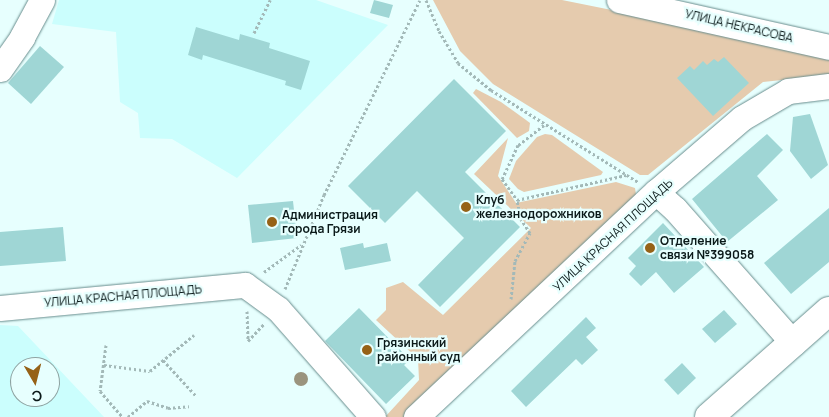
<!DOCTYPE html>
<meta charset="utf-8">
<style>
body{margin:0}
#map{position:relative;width:829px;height:417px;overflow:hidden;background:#e7fffe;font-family:Manrope,sans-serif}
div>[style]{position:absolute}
.built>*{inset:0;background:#cbfefd}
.green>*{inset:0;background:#e5cbae}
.building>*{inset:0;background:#9fd6d5}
.path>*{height:3px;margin-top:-1.5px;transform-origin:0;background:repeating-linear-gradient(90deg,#a3b9b8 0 2.5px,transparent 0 5px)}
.roads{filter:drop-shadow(0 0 1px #688d8d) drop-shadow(0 0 1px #688d8d)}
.minor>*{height:25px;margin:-12.5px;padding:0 12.5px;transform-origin:12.5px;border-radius:12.5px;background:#fff}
.major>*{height:28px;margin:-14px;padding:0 14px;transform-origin:14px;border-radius:14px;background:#fff}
.trees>*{width:14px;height:14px;margin:-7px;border-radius:50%;background:#9a947e}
.dots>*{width:14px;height:14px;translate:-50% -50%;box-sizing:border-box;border:2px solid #e7fffe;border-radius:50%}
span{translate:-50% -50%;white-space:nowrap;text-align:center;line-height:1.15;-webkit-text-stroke:4.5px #e7fffe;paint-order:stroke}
.street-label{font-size:12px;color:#0a1919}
.poi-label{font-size:12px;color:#0a1919;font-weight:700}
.left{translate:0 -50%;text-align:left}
.north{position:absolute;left:10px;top:357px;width:50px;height:50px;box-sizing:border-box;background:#e7fffe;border:1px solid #8fa3a2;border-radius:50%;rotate:172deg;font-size:14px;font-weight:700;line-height:20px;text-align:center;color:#0a1919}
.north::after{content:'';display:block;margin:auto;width:18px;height:22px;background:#966217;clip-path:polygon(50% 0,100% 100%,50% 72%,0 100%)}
</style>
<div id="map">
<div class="built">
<div style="clip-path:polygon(59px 0,316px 0,388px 25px,237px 178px,172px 139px,140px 138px,138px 113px,120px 102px,116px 32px,52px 24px)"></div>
<div style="clip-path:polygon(evenodd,0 325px,18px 326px,104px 417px,0 417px,0 325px,20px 367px,50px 367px,50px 397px,20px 397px,20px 367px)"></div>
</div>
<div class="green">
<div style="clip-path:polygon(433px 0,562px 0,829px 54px,829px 75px,763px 82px,648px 175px,640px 175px,493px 84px,460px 51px)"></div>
<div style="clip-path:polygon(476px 89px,501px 102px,526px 120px,530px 123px,529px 131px,517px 138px,473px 93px)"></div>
<div style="clip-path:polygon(545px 134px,552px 135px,603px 172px,601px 175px,524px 192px,518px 189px,509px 179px,516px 161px,537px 137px)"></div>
<div style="clip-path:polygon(508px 138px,498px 176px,516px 203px,616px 182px,635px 188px,637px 201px,406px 417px,385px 417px,419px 380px,418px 359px,376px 320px,386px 310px,386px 288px,403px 282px,443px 315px,531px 228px,474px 174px)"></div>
</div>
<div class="building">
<div style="clip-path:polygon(374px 0,393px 5px,389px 18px,370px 13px)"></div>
<div style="clip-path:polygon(196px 27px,239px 40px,240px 34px,270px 43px,269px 48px,310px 61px,301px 90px,285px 85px,286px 81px,203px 55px,202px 60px,188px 55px)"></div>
<div style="clip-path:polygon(40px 46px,64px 67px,31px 104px,8px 83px)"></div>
<div style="clip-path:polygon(724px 57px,749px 83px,713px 116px,677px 78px,690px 66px,694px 70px,703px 61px,707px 65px,714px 59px,718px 62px)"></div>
<div style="clip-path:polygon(454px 79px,506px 131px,465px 172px,520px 227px,440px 307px,418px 285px,464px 238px,417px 191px,385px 223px,348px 186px)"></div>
<div style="clip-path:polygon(810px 114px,828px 165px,811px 179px,790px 151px,793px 117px)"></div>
<div style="clip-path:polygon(767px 134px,783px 150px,757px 176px,778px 200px,727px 242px,692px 199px)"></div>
<div style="clip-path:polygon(293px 201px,297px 238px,252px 243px,248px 205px)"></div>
<div style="clip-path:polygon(829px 208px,829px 262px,791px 294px,764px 263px)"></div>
<div style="clip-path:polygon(663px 223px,704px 267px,674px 293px,656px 272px,641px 286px,629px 274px,636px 266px,628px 258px)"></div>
<div style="clip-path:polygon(63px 227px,66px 261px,0 266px,0 232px)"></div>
<div style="clip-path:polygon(363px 243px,364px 248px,387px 243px,391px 261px,345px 270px,340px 248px)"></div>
<div style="clip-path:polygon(359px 308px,410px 360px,404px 365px,415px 376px,386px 404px,325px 341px)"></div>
<div style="clip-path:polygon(724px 310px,737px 324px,715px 343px,702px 329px)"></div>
<div style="clip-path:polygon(586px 317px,596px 328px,586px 337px,598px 350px,582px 365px,576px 359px,526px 407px,511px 391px)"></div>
<div style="clip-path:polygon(682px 363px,696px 378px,678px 395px,664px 380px)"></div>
</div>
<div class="path">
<div style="left:426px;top:0;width:34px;rotate:67deg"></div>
<div style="left:439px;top:31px;width:37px;rotate:59deg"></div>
<div style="left:458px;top:63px;width:43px;rotate:39.3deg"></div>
<div style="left:491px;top:90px;width:173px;rotate:32deg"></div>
<div style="left:254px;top:33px;width:37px;rotate:-64deg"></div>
<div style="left:544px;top:125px;width:33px;rotate:142deg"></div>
<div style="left:518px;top:145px;width:38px;rotate:115deg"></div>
<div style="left:502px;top:179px;width:26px;rotate:54deg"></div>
<div style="left:517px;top:200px;width:112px;rotate:-12.9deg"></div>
<div style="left:264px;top:272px;width:46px;rotate:-36.1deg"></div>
<div style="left:285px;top:289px;width:102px;rotate:-67.5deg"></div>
<div style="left:324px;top:195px;width:217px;rotate:-63.8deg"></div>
<div style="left:511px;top:299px;width:38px;rotate:-84deg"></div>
<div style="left:515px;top:261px;width:32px;rotate:-62deg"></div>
<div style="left:530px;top:233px;width:17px;rotate:-123deg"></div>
<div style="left:521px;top:219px;width:19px;rotate:-102deg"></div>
<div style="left:247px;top:311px;width:30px;rotate:88deg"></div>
<div style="left:248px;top:341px;width:23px;rotate:-47deg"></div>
<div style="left:106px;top:345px;width:46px;rotate:97.4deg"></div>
<div style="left:100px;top:391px;width:35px;rotate:49deg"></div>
<div style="left:163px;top:360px;width:50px;rotate:47.4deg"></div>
<div style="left:104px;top:365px;width:46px;rotate:7.4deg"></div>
<div style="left:150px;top:371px;width:57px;rotate:-39.3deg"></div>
<div style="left:128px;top:417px;width:25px;rotate:-40deg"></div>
<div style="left:147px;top:401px;width:22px;rotate:18deg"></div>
<div style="left:168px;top:408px;width:21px;rotate:-5deg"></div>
</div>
<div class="roads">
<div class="minor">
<div style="left:619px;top:0;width:215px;rotate:12.6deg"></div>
<div style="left:0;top:69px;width:39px;rotate:-55deg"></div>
<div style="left:22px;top:37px;width:42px;rotate:-61.6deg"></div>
<div style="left:656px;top:192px;width:25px;rotate:42deg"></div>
<div style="left:675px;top:209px;width:179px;rotate:48.6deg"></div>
<div style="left:0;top:308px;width:246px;rotate:-5.4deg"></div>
<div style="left:245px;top:285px;width:41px;rotate:36deg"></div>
<div style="left:278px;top:309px;width:144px;rotate:48.7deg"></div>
<div style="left:416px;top:417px;width:329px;rotate:-43.2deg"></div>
<div style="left:656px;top:192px;width:113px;rotate:-40.7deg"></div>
<div style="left:742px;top:118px;width:53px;rotate:-30.4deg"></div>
<div style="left:788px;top:91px;width:41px;rotate:-7deg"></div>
</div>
<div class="major">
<div style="left:709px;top:417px;width:160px;rotate:-41.5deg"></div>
</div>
</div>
<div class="trees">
<div style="left:301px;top:379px"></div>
</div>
<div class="dots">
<div style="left:466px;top:207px;background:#966217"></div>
<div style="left:272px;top:222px;background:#966217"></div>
<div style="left:650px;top:248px;background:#966217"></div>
<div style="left:367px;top:350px;background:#966217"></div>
</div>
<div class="street-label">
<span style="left:739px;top:26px;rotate:13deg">УЛИЦА НЕКРАСОВА</span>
<span style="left:613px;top:235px;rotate:-43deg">УЛИЦА КРАСНАЯ ПЛОЩАДЬ</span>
<span style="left:123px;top:296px;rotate:-5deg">УЛИЦА КРАСНАЯ ПЛОЩАДЬ</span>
</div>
<div class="poi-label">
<span class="left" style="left:476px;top:207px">Клуб<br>железнодорожников</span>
<span class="left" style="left:282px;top:222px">Администрация<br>города Грязи</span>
<span class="left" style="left:660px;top:248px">Отделение<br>связи №399058</span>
<span class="left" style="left:377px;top:350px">Грязинский<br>районный суд</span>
</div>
<div class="north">С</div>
</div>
